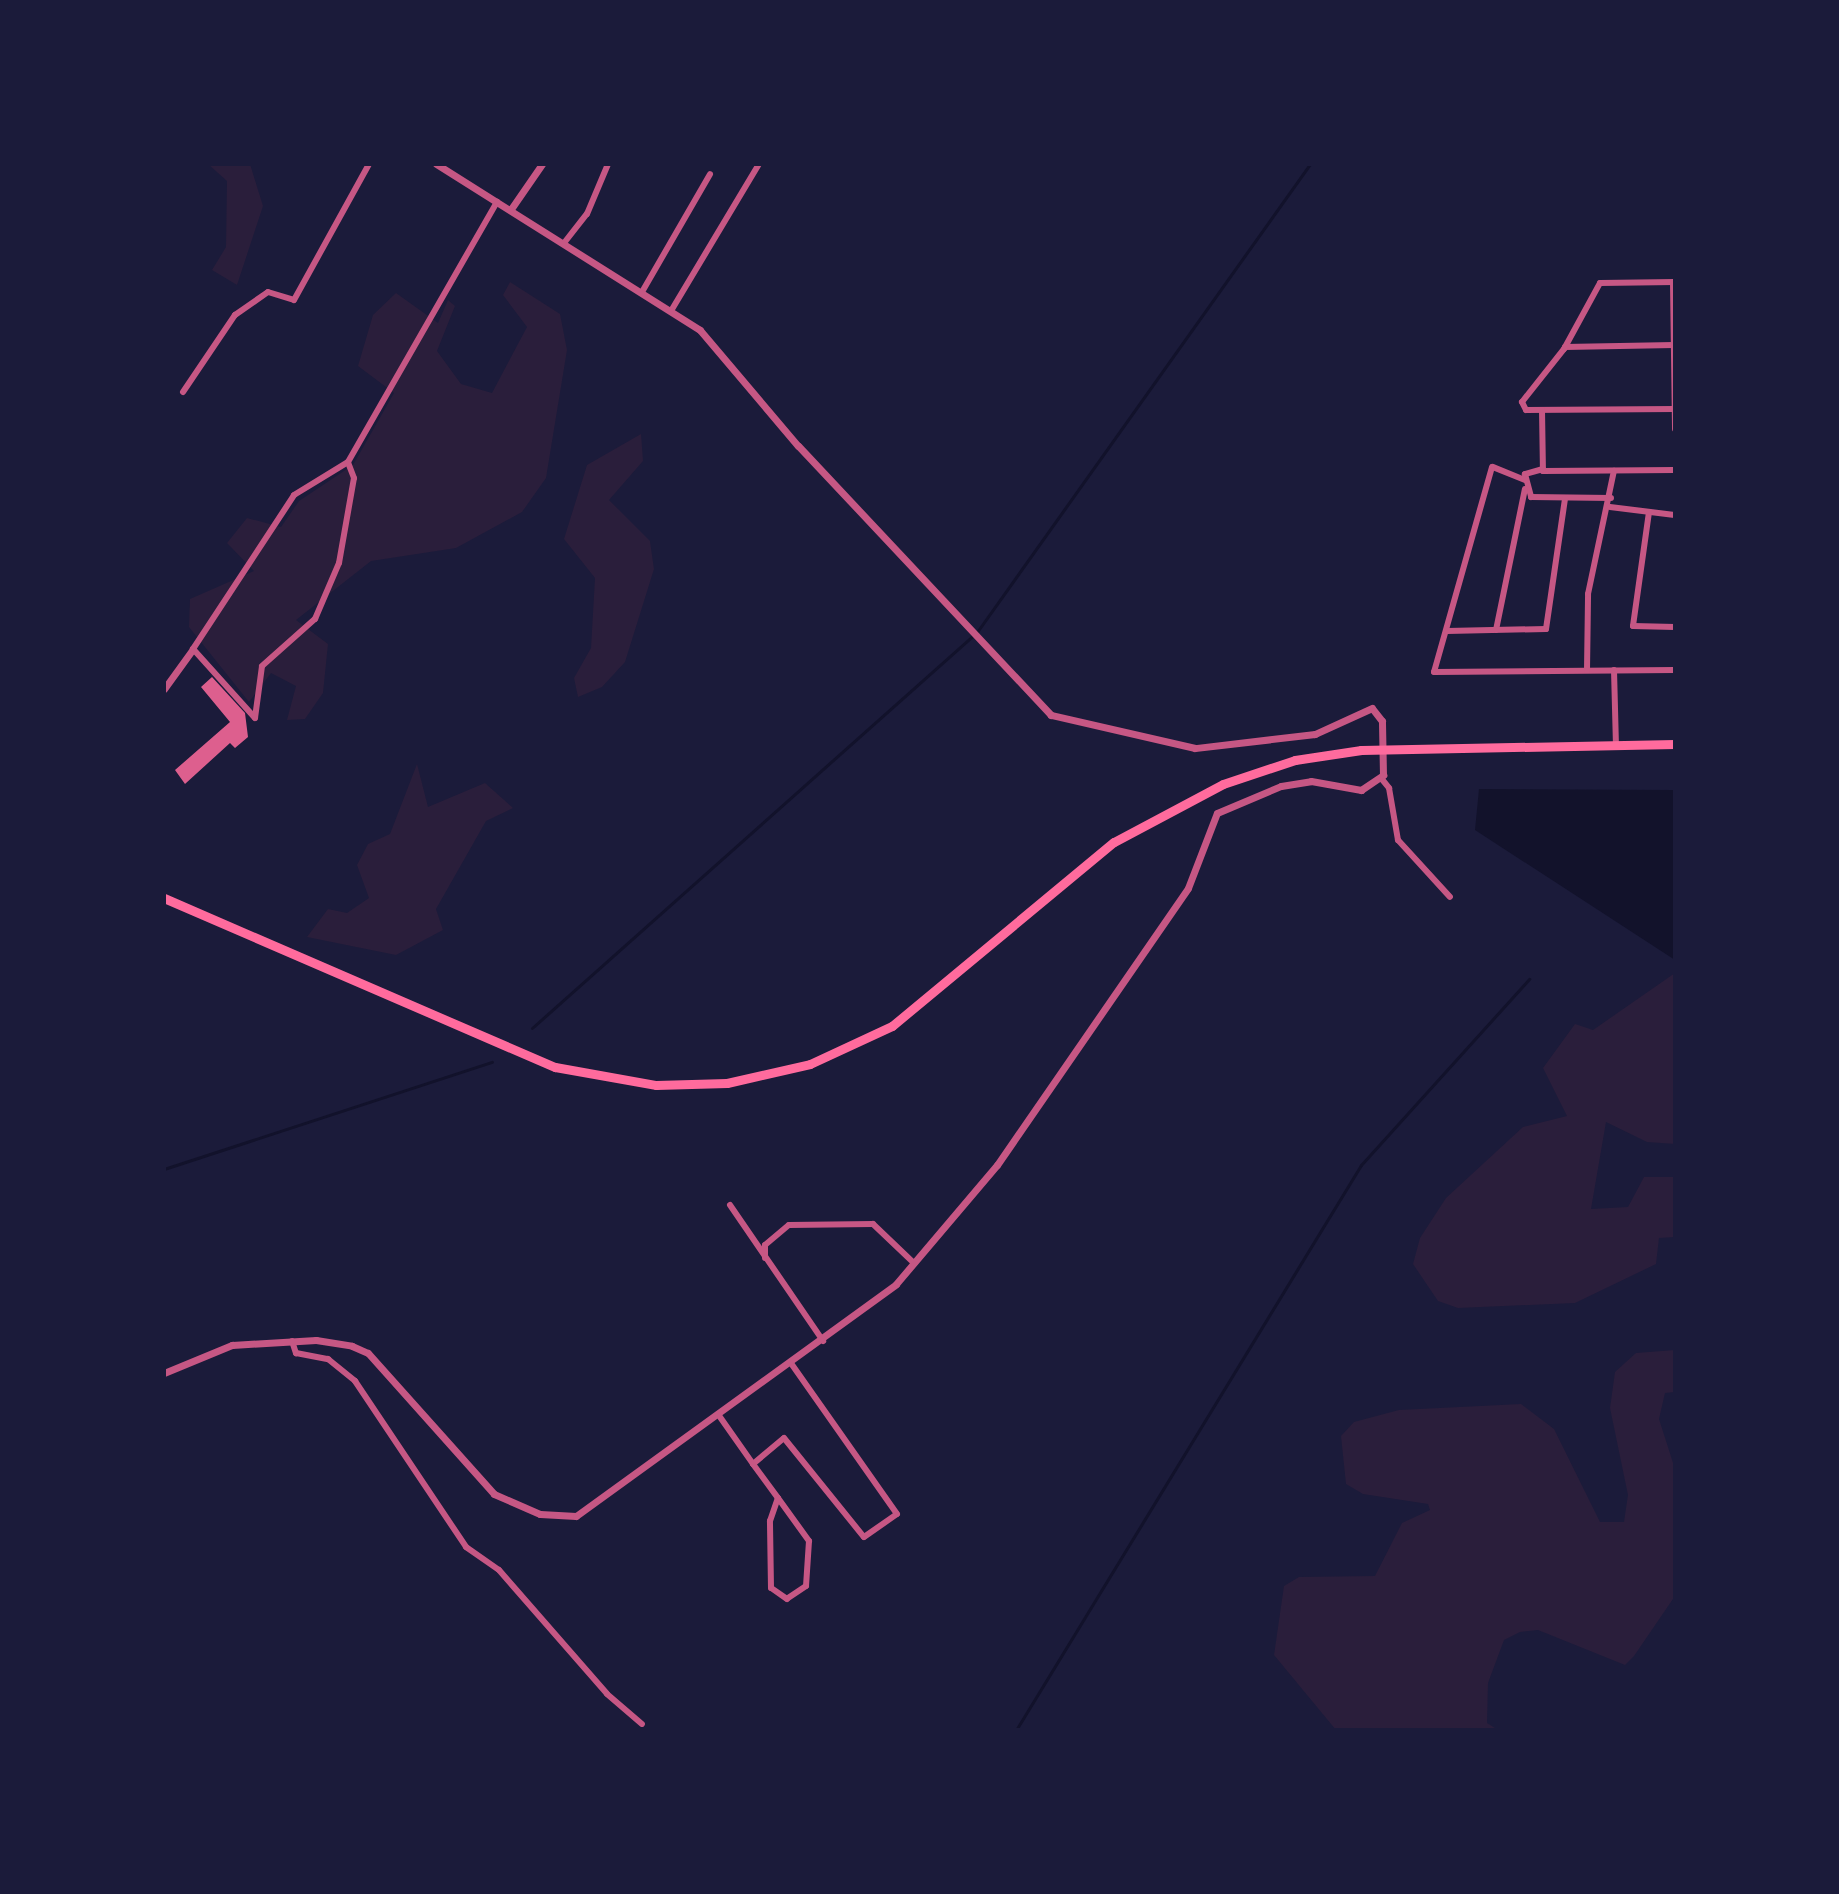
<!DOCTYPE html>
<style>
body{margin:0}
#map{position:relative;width:1839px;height:1894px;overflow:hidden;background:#1b1b3a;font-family:Montserrat,sans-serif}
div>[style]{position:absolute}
.green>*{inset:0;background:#2a1e3b}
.water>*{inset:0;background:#12122b}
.stream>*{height:3px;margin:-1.5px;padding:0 1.5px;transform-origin:1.5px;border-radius:1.5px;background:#12122b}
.building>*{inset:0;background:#dd5f8e}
.minor>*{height:6px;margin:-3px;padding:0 3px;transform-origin:3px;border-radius:3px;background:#c65784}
.tertiary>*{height:7px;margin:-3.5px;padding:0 3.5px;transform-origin:3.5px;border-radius:3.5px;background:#c65784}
.primary>*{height:9px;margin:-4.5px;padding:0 4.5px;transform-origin:4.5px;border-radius:4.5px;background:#ff6b9d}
span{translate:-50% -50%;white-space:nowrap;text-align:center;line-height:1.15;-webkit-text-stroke:6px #1b1b3a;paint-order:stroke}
.frame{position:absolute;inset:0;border:166px solid #1b1b3a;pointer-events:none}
</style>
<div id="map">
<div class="green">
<div style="clip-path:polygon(208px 164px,250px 164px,263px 206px,237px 285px,212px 270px,226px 247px,227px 181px)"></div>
<div style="clip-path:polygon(510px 282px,560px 314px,567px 350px,546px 478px,522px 512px,456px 548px,371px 561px,296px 620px,328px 644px,323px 693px,305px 719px,287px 720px,296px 686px,271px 673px,249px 702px,189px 627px,190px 599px,254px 571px,227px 543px,247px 518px,281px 527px,299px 501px,353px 465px,394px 393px,358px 366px,373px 315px,396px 293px,438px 323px,448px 300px,455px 306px,437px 351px,461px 384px,492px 393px,527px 327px,503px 295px)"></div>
<div style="clip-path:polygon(641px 434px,643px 461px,609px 500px,650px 541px,654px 569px,625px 662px,602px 687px,578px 697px,574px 678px,591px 648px,595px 578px,564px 539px,587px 465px)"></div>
<div style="clip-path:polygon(417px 764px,428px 807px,485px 783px,513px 808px,486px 821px,436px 909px,443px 930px,396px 955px,307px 937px,328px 909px,347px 913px,369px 898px,357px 865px,368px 844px,390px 834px)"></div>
<div style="clip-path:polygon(1675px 973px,1675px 1144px,1647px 1142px,1606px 1122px,1591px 1209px,1628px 1207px,1644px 1177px,1675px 1177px,1675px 1237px,1659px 1238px,1656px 1264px,1575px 1303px,1458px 1308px,1438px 1301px,1413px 1264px,1420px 1238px,1446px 1198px,1523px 1127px,1567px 1116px,1543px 1068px,1575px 1024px,1593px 1030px)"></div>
<div style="clip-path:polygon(1675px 1350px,1675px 1392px,1665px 1393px,1659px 1419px,1675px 1469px,1675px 1596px,1634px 1656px,1625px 1665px,1538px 1630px,1520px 1632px,1504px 1640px,1488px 1683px,1487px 1723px,1498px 1730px,1336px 1730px,1274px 1655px,1284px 1586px,1299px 1577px,1375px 1576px,1402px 1523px,1430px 1510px,1428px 1504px,1363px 1494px,1346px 1484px,1341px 1436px,1354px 1422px,1399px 1410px,1521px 1404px,1554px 1429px,1600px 1522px,1624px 1522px,1628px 1495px,1610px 1408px,1615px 1372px,1636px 1353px)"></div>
</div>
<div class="water">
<div style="clip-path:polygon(1479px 789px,1675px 790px,1675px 960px,1475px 830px)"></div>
</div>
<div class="stream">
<div style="left:532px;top:1028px;width:596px;rotate:-41.67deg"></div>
<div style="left:977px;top:632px;width:574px;rotate:-54.57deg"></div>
<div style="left:164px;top:1169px;width:345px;rotate:-18.1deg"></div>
<div style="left:1016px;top:1730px;width:662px;rotate:-58.59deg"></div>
<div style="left:1361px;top:1165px;width:251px;rotate:-47.9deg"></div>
</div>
<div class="building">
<div style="clip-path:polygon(212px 677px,245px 713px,248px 737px,235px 748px,230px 743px,185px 784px,175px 770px,230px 722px,201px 687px)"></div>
</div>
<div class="minor">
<div style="left:564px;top:243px;width:37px;rotate:-52deg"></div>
<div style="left:587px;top:214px;width:54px;rotate:-67.2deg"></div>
<div style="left:1673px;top:283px;width:146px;rotate:89.2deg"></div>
<div style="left:642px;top:292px;width:136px;rotate:-60deg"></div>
<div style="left:671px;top:311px;width:171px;rotate:-59.1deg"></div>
<div style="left:1565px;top:347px;width:109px;rotate:-1.1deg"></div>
<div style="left:183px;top:392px;width:93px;rotate:-56deg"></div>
<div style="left:235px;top:315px;width:40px;rotate:-34.9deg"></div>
<div style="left:268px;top:292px;width:27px;rotate:17deg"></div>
<div style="left:294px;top:300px;width:155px;rotate:-61.1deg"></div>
<div style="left:1675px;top:409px;width:149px;rotate:179.6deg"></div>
<div style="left:1526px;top:410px;width:9px;rotate:-117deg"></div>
<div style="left:1522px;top:402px;width:68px;rotate:-51.6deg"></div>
<div style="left:1564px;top:349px;width:75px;rotate:-61.4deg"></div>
<div style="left:1600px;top:283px;width:75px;rotate:-0.8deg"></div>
<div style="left:1542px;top:410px;width:61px;rotate:89.1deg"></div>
<div style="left:1543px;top:471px;width:132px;rotate:-0.4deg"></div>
<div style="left:1543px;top:469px;width:19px;rotate:164deg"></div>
<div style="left:1525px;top:474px;width:24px;rotate:75deg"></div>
<div style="left:1531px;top:497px;width:80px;rotate:0.7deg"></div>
<div style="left:1525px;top:480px;width:35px;rotate:-158deg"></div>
<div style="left:1492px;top:467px;width:213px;rotate:105.8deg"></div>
<div style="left:1434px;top:672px;width:241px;rotate:-0.5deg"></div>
<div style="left:1610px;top:507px;width:65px;rotate:7deg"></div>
<div style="left:1649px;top:512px;width:115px;rotate:98deg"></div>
<div style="left:1633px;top:626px;width:42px;rotate:1.4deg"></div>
<div style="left:1496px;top:630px;width:144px;rotate:-78.4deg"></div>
<div style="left:1447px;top:631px;width:99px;rotate:-1.2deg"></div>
<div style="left:1546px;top:629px;width:132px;rotate:-81.7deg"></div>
<div style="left:1587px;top:670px;width:76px;rotate:-89.2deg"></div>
<div style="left:1588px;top:594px;width:126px;rotate:-78.1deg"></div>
<div style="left:1614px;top:670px;width:75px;rotate:88.5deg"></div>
<div style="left:255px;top:718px;width:93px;rotate:-131.9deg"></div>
<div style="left:193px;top:649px;width:184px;rotate:-56.7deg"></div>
<div style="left:294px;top:495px;width:63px;rotate:-31.4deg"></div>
<div style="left:348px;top:462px;width:300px;rotate:-60.2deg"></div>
<div style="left:255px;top:718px;width:52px;rotate:-82.3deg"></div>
<div style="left:262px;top:666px;width:71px;rotate:-41.6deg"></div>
<div style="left:315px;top:619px;width:61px;rotate:-66.8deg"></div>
<div style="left:339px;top:563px;width:86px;rotate:-80deg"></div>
<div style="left:354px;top:478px;width:17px;rotate:-111deg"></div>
<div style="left:1381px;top:778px;width:13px;rotate:51deg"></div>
<div style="left:1389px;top:788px;width:53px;rotate:80.2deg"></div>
<div style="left:1398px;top:840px;width:77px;rotate:47.6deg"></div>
<div style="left:730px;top:1205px;width:165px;rotate:55.6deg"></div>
<div style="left:765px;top:1258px;width:13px;rotate:-90deg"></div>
<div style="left:765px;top:1245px;width:31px;rotate:-40deg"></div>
<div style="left:789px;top:1225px;width:84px;rotate:-0.7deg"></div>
<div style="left:873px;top:1224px;width:57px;rotate:43.6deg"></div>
<div style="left:292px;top:1341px;width:13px;rotate:72deg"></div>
<div style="left:296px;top:1353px;width:33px;rotate:11deg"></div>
<div style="left:328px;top:1359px;width:35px;rotate:39deg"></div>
<div style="left:355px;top:1381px;width:200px;rotate:56.2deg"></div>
<div style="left:466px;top:1547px;width:40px;rotate:34.9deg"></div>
<div style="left:499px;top:1570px;width:164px;rotate:48.9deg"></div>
<div style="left:607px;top:1694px;width:46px;rotate:40.6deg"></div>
<div style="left:720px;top:1417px;width:57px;rotate:54.9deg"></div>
<div style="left:753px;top:1464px;width:42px;rotate:53.7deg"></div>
<div style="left:778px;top:1498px;width:53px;rotate:54.2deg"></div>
<div style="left:809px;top:1541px;width:45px;rotate:93.8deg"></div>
<div style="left:806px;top:1586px;width:23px;rotate:146deg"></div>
<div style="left:787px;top:1599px;width:19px;rotate:-145deg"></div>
<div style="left:771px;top:1588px;width:67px;rotate:-90.9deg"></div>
<div style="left:770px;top:1521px;width:24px;rotate:-71deg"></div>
<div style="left:753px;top:1464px;width:40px;rotate:-40deg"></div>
<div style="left:784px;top:1438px;width:127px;rotate:51.1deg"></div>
<div style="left:864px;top:1537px;width:40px;rotate:-34.9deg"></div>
<div style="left:897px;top:1514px;width:184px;rotate:-125.1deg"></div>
</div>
<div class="tertiary">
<div style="left:511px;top:209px;width:55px;rotate:-55.4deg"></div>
<div style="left:164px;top:689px;width:49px;rotate:-54.1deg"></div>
<div style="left:164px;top:1373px;width:74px;rotate:-22.4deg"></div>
<div style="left:232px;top:1345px;width:84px;rotate:-3.4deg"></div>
<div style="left:316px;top:1340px;width:36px;rotate:9deg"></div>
<div style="left:352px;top:1346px;width:17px;rotate:24deg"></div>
<div style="left:368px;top:1353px;width:189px;rotate:48.2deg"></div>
<div style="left:494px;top:1494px;width:50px;rotate:23.5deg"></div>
<div style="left:540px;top:1514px;width:36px;rotate:3deg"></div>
<div style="left:576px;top:1516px;width:395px;rotate:-35.9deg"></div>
<div style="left:896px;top:1284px;width:156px;rotate:-49.7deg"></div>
<div style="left:997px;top:1165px;width:336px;rotate:-55.4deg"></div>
<div style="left:1188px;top:888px;width:80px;rotate:-68.9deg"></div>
<div style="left:1217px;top:813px;width:69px;rotate:-22.9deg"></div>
<div style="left:1281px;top:786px;width:30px;rotate:-9deg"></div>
<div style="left:1311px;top:781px;width:51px;rotate:10.2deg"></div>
<div style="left:1361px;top:790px;width:27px;rotate:-34deg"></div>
<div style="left:1383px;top:775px;width:54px;rotate:-91.1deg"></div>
<div style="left:1382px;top:721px;width:16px;rotate:-128deg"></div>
<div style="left:1372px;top:708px;width:63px;rotate:155.5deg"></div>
<div style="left:1315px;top:734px;width:121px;rotate:173.3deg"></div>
<div style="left:1195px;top:748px;width:148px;rotate:-167.1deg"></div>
<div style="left:1051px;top:715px;width:369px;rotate:-133.2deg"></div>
<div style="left:798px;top:446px;width:152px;rotate:-130.2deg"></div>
<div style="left:700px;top:330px;width:312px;rotate:-147.8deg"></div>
</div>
<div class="primary">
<div style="left:164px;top:898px;width:426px;rotate:23.4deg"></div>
<div style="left:555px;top:1067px;width:103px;rotate:10.1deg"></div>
<div style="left:656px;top:1085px;width:71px;rotate:-1.6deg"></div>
<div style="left:727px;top:1083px;width:85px;rotate:-12.9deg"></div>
<div style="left:810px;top:1064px;width:90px;rotate:-24.9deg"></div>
<div style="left:892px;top:1026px;width:288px;rotate:-39.7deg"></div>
<div style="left:1114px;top:842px;width:123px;rotate:-28deg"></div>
<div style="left:1223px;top:784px;width:76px;rotate:-18.4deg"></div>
<div style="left:1295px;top:760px;width:67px;rotate:-8.6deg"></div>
<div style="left:1361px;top:750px;width:314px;rotate:-1.1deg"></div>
</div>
<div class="frame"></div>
</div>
